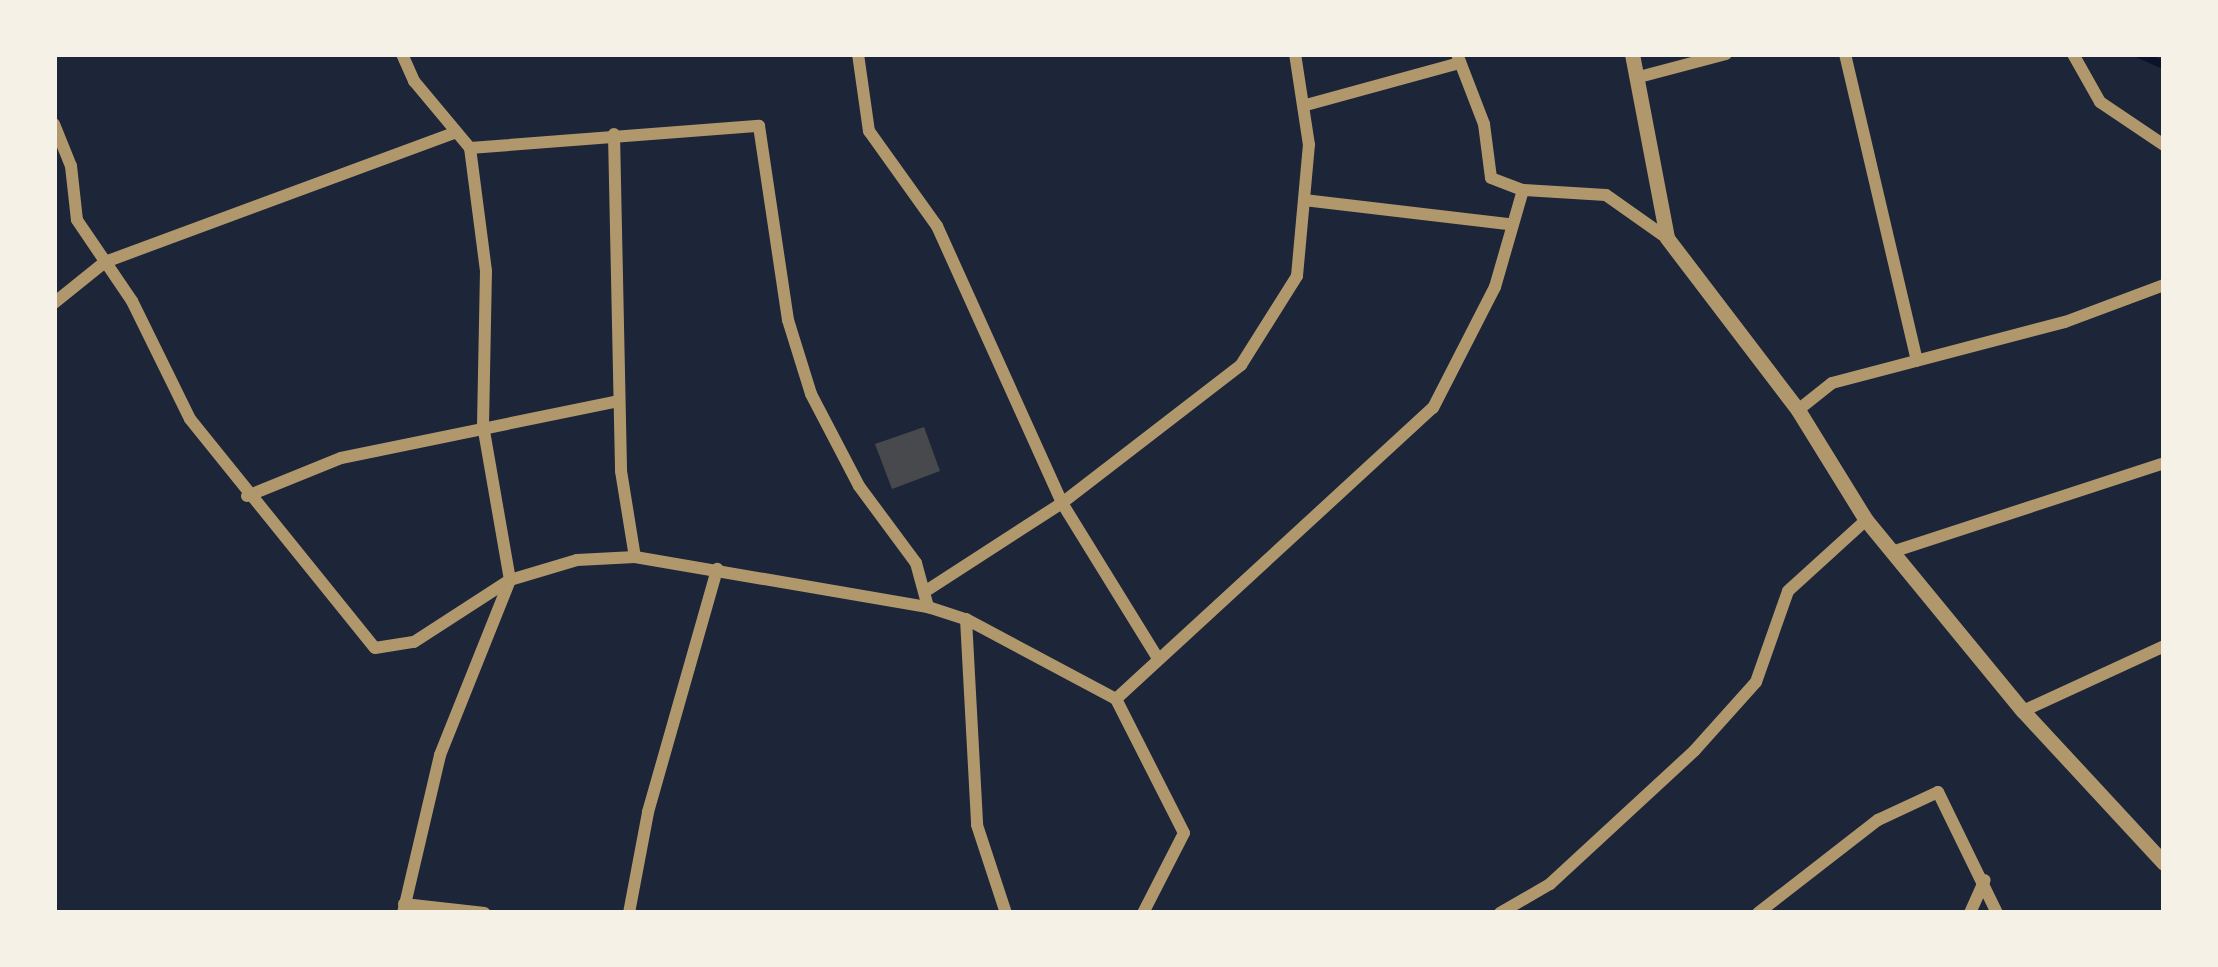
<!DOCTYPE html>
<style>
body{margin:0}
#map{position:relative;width:2218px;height:967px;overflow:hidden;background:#14213d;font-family:Signika,sans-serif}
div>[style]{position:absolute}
.green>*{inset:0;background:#1d2539}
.stream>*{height:8px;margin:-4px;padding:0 4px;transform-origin:4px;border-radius:4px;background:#0b132b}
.building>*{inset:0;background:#48494c}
.minor>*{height:12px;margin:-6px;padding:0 6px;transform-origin:6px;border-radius:6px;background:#b1986c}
.tertiary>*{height:15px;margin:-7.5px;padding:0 7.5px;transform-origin:7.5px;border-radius:7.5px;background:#b1986c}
span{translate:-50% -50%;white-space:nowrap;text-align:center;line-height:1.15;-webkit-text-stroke:9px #f6f1e7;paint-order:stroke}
.frame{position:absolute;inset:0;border:57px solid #f6f1e7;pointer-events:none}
</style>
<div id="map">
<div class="green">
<div style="clip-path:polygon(54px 54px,2164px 54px,2164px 913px,54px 913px)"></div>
</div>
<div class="stream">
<div style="left:2139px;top:54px;width:27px;rotate:24deg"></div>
</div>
<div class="building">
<div style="clip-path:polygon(924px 427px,940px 471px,892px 489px,875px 444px)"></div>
</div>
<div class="minor">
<div style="left:402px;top:54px;width:30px;rotate:66deg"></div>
<div style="left:414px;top:81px;width:87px;rotate:50.1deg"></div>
<div style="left:470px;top:148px;width:290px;rotate:-4.4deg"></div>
<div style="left:759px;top:126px;width:196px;rotate:81.5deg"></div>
<div style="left:788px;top:320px;width:77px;rotate:72.7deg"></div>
<div style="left:811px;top:394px;width:104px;rotate:62.4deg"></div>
<div style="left:859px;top:486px;width:96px;rotate:53.5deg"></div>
<div style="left:916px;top:563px;width:46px;rotate:74.7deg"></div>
<div style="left:858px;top:54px;width:78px;rotate:81.9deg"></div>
<div style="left:869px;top:131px;width:117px;rotate:54.4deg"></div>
<div style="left:937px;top:226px;width:304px;rotate:65.7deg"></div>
<div style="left:1062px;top:503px;width:179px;rotate:58.3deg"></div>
<div style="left:1457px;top:54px;width:75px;rotate:68.9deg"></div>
<div style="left:1484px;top:124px;width:54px;rotate:82.6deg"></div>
<div style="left:1491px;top:178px;width:34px;rotate:21deg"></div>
<div style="left:1845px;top:54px;width:315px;rotate:76.8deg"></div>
<div style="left:2073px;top:54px;width:55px;rotate:60.6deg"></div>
<div style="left:2100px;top:102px;width:77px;rotate:33.9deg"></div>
<div style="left:1639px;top:77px;width:90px;rotate:-14.8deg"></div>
<div style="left:1306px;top:105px;width:160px;rotate:-15.3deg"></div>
<div style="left:54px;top:124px;width:45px;rotate:68deg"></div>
<div style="left:71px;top:166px;width:54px;rotate:83.7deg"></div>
<div style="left:77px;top:220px;width:98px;rotate:55.8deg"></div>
<div style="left:132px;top:301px;width:131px;rotate:63.8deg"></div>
<div style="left:190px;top:419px;width:294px;rotate:51.1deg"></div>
<div style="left:375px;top:648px;width:39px;rotate:-9deg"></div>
<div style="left:414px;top:642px;width:114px;rotate:-32.9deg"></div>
<div style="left:510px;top:580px;width:70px;rotate:-16.6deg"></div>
<div style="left:577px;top:560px;width:58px;rotate:-3deg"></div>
<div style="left:635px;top:557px;width:297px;rotate:9.7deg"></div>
<div style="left:928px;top:607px;width:40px;rotate:18deg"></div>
<div style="left:966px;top:619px;width:170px;rotate:28.1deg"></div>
<div style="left:1116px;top:699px;width:430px;rotate:-42.6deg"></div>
<div style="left:1433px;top:408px;width:136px;rotate:-62.9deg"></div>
<div style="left:1495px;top:287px;width:101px;rotate:-73.9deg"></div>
<div style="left:1523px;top:190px;width:83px;rotate:3.4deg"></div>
<div style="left:1606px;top:195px;width:75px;rotate:35.2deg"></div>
<div style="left:614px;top:134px;width:337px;rotate:88.8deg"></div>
<div style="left:621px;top:471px;width:87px;rotate:80.8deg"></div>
<div style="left:1304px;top:200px;width:205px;rotate:6.7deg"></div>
<div style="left:54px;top:303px;width:65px;rotate:-38.8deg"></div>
<div style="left:105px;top:262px;width:371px;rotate:-20.3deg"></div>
<div style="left:1798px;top:410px;width:43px;rotate:-38.5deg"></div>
<div style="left:1832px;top:383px;width:241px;rotate:-14.7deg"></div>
<div style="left:2065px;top:322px;width:106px;rotate:-20.5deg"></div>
<div style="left:247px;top:496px;width:101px;rotate:-22deg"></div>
<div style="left:341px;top:458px;width:283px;rotate:-11.6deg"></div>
<div style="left:1895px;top:551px;width:283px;rotate:-18.1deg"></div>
<div style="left:929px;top:589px;width:158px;rotate:-32.9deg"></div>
<div style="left:1062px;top:503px;width:226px;rotate:-37.6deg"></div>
<div style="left:1241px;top:365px;width:105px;rotate:-57.8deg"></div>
<div style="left:1297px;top:276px;width:132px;rotate:-84.8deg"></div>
<div style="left:1309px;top:145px;width:92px;rotate:-98.7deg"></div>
<div style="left:966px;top:619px;width:206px;rotate:86.9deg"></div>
<div style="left:977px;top:825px;width:93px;rotate:71.8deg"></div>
<div style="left:1116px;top:699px;width:150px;rotate:63.1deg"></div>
<div style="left:1184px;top:833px;width:90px;rotate:117.1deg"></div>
<div style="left:2023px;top:711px;width:155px;rotate:-24.7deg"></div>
<div style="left:404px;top:904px;width:81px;rotate:6.3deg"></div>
<div style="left:403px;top:913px;width:162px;rotate:-76.8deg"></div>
<div style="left:440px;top:755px;width:188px;rotate:-68.2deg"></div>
<div style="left:510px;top:580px;width:156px;rotate:-99.9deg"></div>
<div style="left:483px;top:426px;width:155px;rotate:-88.9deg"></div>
<div style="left:486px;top:271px;width:124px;rotate:-97.4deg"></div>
<div style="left:629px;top:913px;width:103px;rotate:-79.3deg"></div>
<div style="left:648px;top:812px;width:253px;rotate:-74.1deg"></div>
<div style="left:1500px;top:913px;width:58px;rotate:-30.1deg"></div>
<div style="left:1550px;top:884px;width:197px;rotate:-42.7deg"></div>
<div style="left:1695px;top:750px;width:91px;rotate:-48.1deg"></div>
<div style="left:1756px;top:682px;width:96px;rotate:-70.6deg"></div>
<div style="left:1788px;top:591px;width:105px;rotate:-42.3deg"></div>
<div style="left:1758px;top:913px;width:152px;rotate:-37.8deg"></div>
<div style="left:1878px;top:820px;width:66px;rotate:-25deg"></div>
<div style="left:1938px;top:792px;width:135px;rotate:64deg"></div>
<div style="left:1970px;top:913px;width:36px;rotate:-66deg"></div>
</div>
<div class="tertiary">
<div style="left:1632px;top:54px;width:187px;rotate:79.2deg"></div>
<div style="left:1667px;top:238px;width:216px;rotate:52.7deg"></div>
<div style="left:1798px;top:410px;width:129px;rotate:58.3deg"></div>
<div style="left:1866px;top:520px;width:247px;rotate:50.6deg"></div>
<div style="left:2023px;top:711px;width:207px;rotate:47.2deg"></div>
</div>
<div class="frame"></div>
</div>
